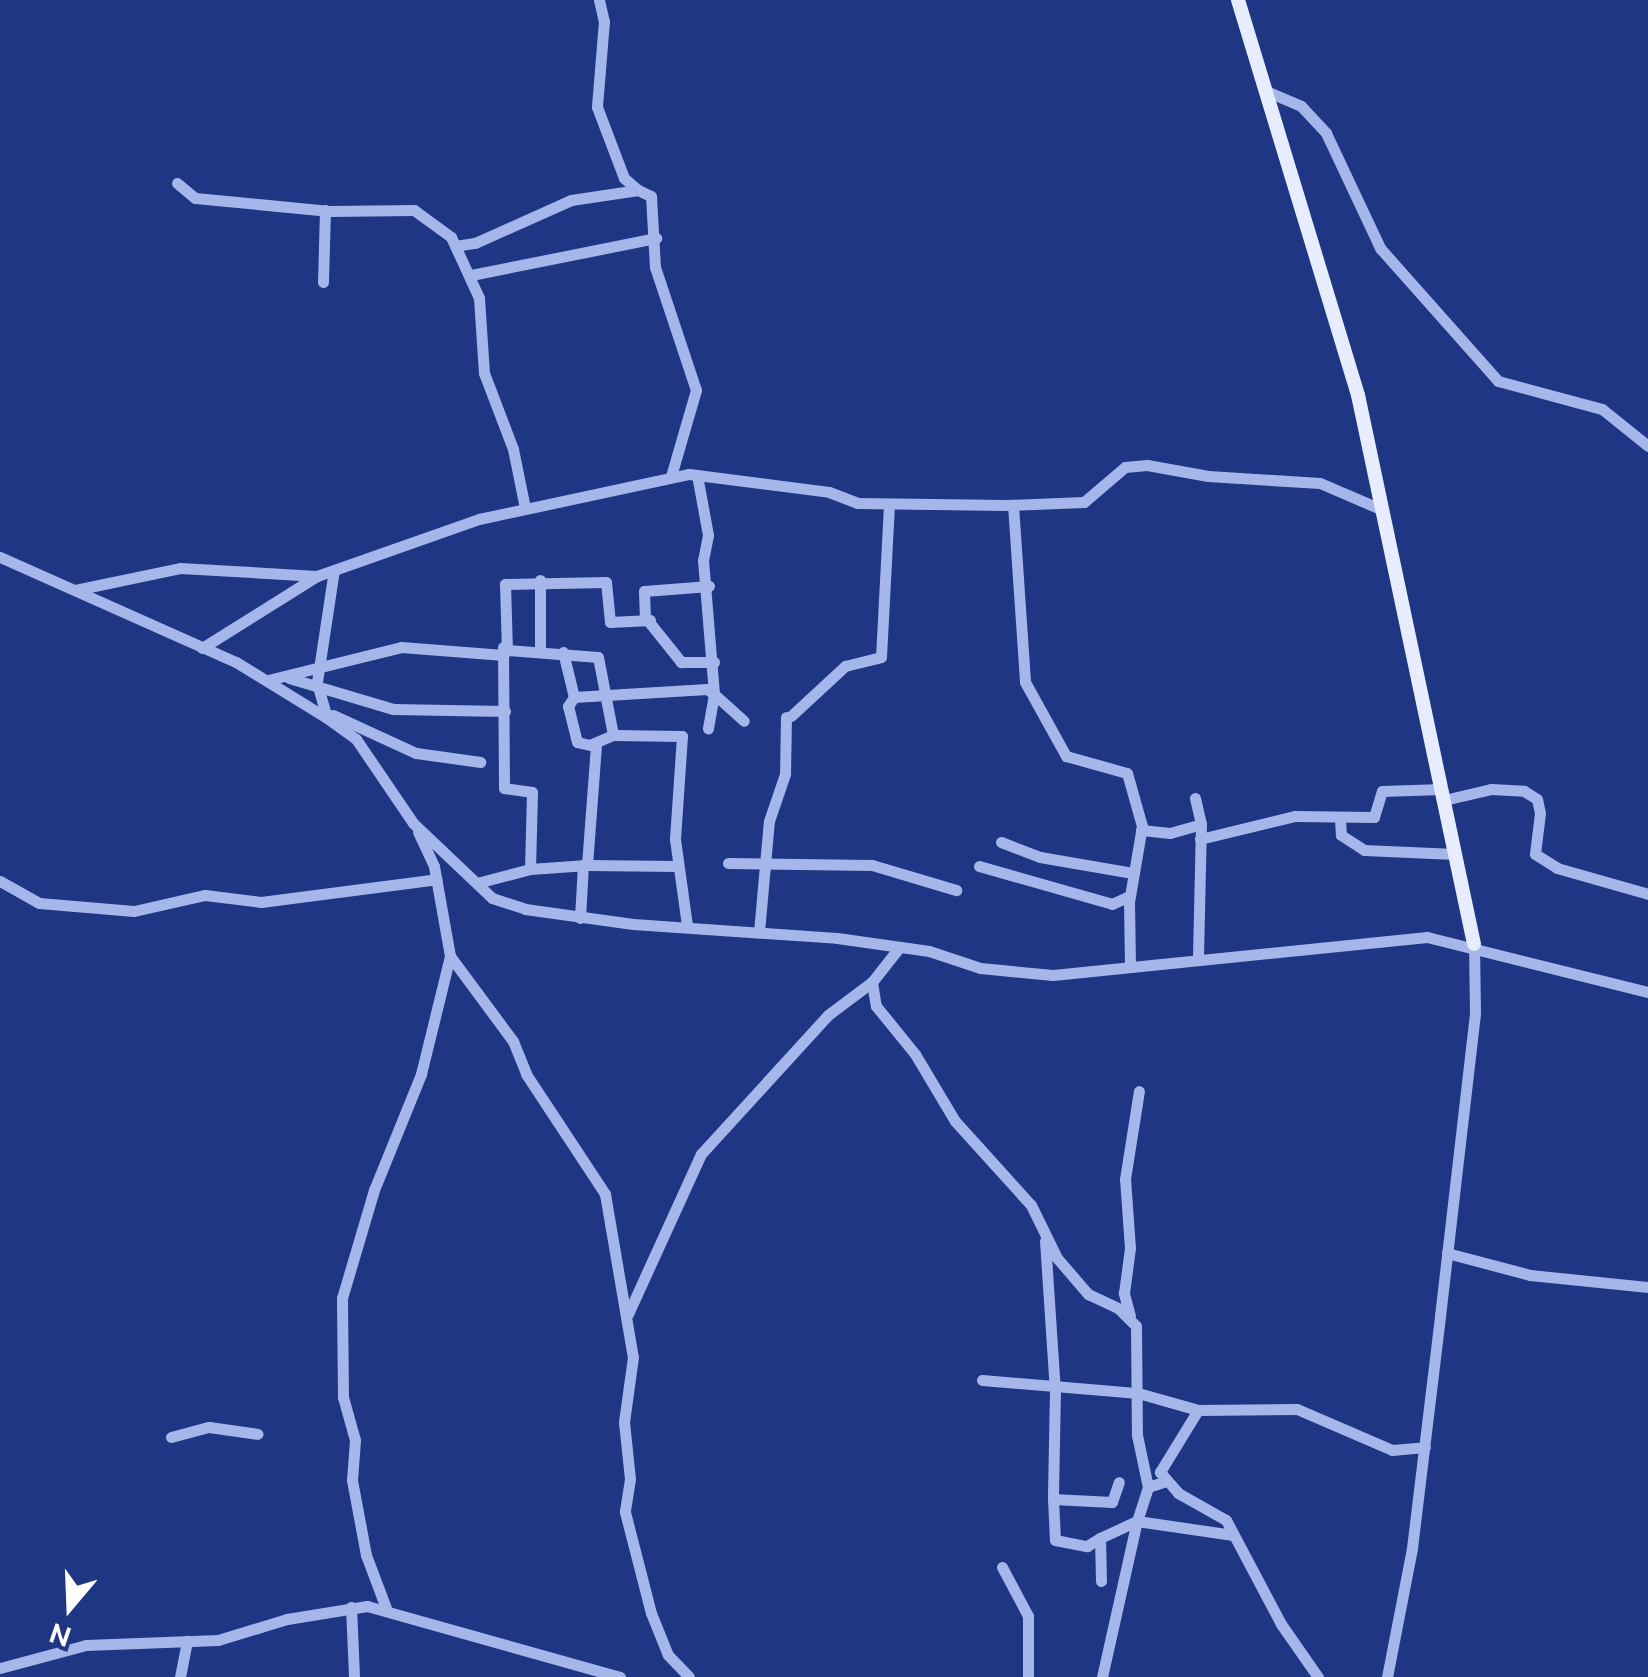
<!DOCTYPE html>
<style>
body{margin:0}
#map{position:relative;width:1648px;height:1677px;overflow:hidden;background:#1e3683;font-family:Ubuntu,sans-serif}
div>[style]{position:absolute}
.minor>*{height:11px;margin:-5.5px;padding:0 5.5px;transform-origin:5.5px;border-radius:5.5px;background:#a4b6ea}
.major>*{height:14px;margin:-7px;padding:0 7px;transform-origin:7px;border-radius:7px;background:#e7ecfe}
span{translate:-50% -50%;white-space:nowrap;text-align:center;line-height:1.15;-webkit-text-stroke:8px #1e3683;paint-order:stroke}
.north{position:absolute;left:20px;top:1557px;width:100px;height:100px;-webkit-text-stroke:8px #1e3683;paint-order:stroke;rotate:199deg;font-size:28px;font-weight:700;line-height:40px;text-align:center;color:#fff}
.north::after{content:'';display:block;margin:auto;width:35px;height:45px;background:#fff;clip-path:polygon(50% 0,100% 100%,50% 72%,0 100%)}
</style>
<div id="map">
<div class="minor">
<div style="left:599px;top:0;width:22px;rotate:77deg"></div>
<div style="left:604px;top:21px;width:86px;rotate:94.7deg"></div>
<div style="left:597px;top:107px;width:76px;rotate:69.2deg"></div>
<div style="left:624px;top:178px;width:18px;rotate:41deg"></div>
<div style="left:1266px;top:91px;width:38px;rotate:23deg"></div>
<div style="left:1301px;top:106px;width:37px;rotate:47deg"></div>
<div style="left:1326px;top:133px;width:127px;rotate:64.8deg"></div>
<div style="left:1380px;top:248px;width:178px;rotate:48.4deg"></div>
<div style="left:1498px;top:381px;width:108px;rotate:15.1deg"></div>
<div style="left:1602px;top:409px;width:59px;rotate:38.8deg"></div>
<div style="left:177px;top:183px;width:23px;rotate:40deg"></div>
<div style="left:195px;top:198px;width:135px;rotate:5.5deg"></div>
<div style="left:329px;top:211px;width:85px;rotate:-0.7deg"></div>
<div style="left:414px;top:210px;width:46px;rotate:36.1deg"></div>
<div style="left:451px;top:237px;width:67px;rotate:65.3deg"></div>
<div style="left:479px;top:298px;width:75px;rotate:86.2deg"></div>
<div style="left:484px;top:373px;width:81px;rotate:69.1deg"></div>
<div style="left:513px;top:449px;width:60px;rotate:78.5deg"></div>
<div style="left:455px;top:246px;width:20px;rotate:-9deg"></div>
<div style="left:475px;top:243px;width:105px;rotate:-24.1deg"></div>
<div style="left:571px;top:200px;width:68px;rotate:-8.5deg"></div>
<div style="left:638px;top:190px;width:14px;rotate:25deg"></div>
<div style="left:651px;top:196px;width:71px;rotate:86.8deg"></div>
<div style="left:655px;top:267px;width:130px;rotate:71.6deg"></div>
<div style="left:696px;top:390px;width:90px;rotate:106.2deg"></div>
<div style="left:471px;top:275px;width:189px;rotate:-11.3deg"></div>
<div style="left:323px;top:282px;width:72px;rotate:-88.4deg"></div>
<div style="left:697px;top:475px;width:61px;rotate:79.6deg"></div>
<div style="left:708px;top:535px;width:25px;rotate:101deg"></div>
<div style="left:703px;top:560px;width:134px;rotate:85.3deg"></div>
<div style="left:714px;top:694px;width:40px;rotate:42deg"></div>
<div style="left:1013px;top:505px;width:177px;rotate:86.1deg"></div>
<div style="left:1025px;top:682px;width:85px;rotate:61deg"></div>
<div style="left:1066px;top:756px;width:63px;rotate:15.6deg"></div>
<div style="left:1127px;top:773px;width:55px;rotate:74.2deg"></div>
<div style="left:1142px;top:826px;width:77px;rotate:99.7deg"></div>
<div style="left:1129px;top:902px;width:63px;rotate:89.1deg"></div>
<div style="left:0;top:557px;width:258px;rotate:24deg"></div>
<div style="left:236px;top:662px;width:107px;rotate:31.6deg"></div>
<div style="left:327px;top:718px;width:36px;rotate:36deg"></div>
<div style="left:356px;top:739px;width:102px;rotate:55.8deg"></div>
<div style="left:413px;top:823px;width:109px;rotate:43.5deg"></div>
<div style="left:492px;top:898px;width:35px;rotate:18deg"></div>
<div style="left:525px;top:909px;width:109px;rotate:7.9deg"></div>
<div style="left:633px;top:924px;width:204px;rotate:3.9deg"></div>
<div style="left:837px;top:938px;width:93px;rotate:8deg"></div>
<div style="left:929px;top:951px;width:54px;rotate:18.4deg"></div>
<div style="left:980px;top:968px;width:73px;rotate:5.5deg"></div>
<div style="left:1053px;top:975px;width:376px;rotate:-5.8deg"></div>
<div style="left:1427px;top:937px;width:228px;rotate:14deg"></div>
<div style="left:709px;top:586px;width:65px;rotate:175.6deg"></div>
<div style="left:644px;top:591px;width:26px;rotate:88deg"></div>
<div style="left:645px;top:617px;width:58px;rotate:51.3deg"></div>
<div style="left:681px;top:662px;width:33px"></div>
<div style="left:75px;top:590px;width:107px;rotate:-11.8deg"></div>
<div style="left:180px;top:568px;width:137px;rotate:3.3deg"></div>
<div style="left:317px;top:576px;width:172px;rotate:-19.4deg"></div>
<div style="left:479px;top:519px;width:215px;rotate:-12.1deg"></div>
<div style="left:689px;top:474px;width:141px;rotate:7.3deg"></div>
<div style="left:829px;top:492px;width:30px;rotate:21deg"></div>
<div style="left:857px;top:503px;width:149px;rotate:0.8deg"></div>
<div style="left:1006px;top:505px;width:78px;rotate:-2.2deg"></div>
<div style="left:1084px;top:502px;width:54px;rotate:-40.5deg"></div>
<div style="left:1125px;top:467px;width:22px;rotate:-5deg"></div>
<div style="left:1147px;top:465px;width:62px;rotate:10.2deg"></div>
<div style="left:1208px;top:476px;width:112px;rotate:3.6deg"></div>
<div style="left:1320px;top:483px;width:63px;rotate:23.3deg"></div>
<div style="left:650px;top:620px;width:40px;rotate:177.1deg"></div>
<div style="left:610px;top:622px;width:40px;rotate:-95.7deg"></div>
<div style="left:606px;top:582px;width:101px;rotate:178.9deg"></div>
<div style="left:505px;top:584px;width:66px;rotate:88.3deg"></div>
<div style="left:507px;top:650px;width:91px;rotate:4.4deg"></div>
<div style="left:598px;top:657px;width:79px;rotate:79.1deg"></div>
<div style="left:613px;top:735px;width:69px;rotate:0.8deg"></div>
<div style="left:682px;top:736px;width:103px;rotate:93.9deg"></div>
<div style="left:675px;top:839px;width:88px;rotate:82.1deg"></div>
<div style="left:202px;top:648px;width:136px;rotate:-32.1deg"></div>
<div style="left:540px;top:651px;width:71px;rotate:-90deg"></div>
<div style="left:563px;top:652px;width:46px;rotate:76.3deg"></div>
<div style="left:289px;top:678px;width:109px;rotate:16.6deg"></div>
<div style="left:393px;top:709px;width:112px;rotate:1deg"></div>
<div style="left:268px;top:680px;width:137px;rotate:-13.9deg"></div>
<div style="left:401px;top:647px;width:103px;rotate:4.4deg"></div>
<div style="left:333px;top:715px;width:91px;rotate:24.6deg"></div>
<div style="left:416px;top:753px;width:65px;rotate:8deg"></div>
<div style="left:791px;top:716px;width:74px;rotate:-42.8deg"></div>
<div style="left:845px;top:666px;width:37px;rotate:-14deg"></div>
<div style="left:881px;top:657px;width:153px;rotate:-87deg"></div>
<div style="left:327px;top:718px;width:37px;rotate:-106deg"></div>
<div style="left:317px;top:682px;width:113px;rotate:-81.4deg"></div>
<div style="left:613px;top:735px;width:25px;rotate:157deg"></div>
<div style="left:590px;top:745px;width:13px;rotate:-167deg"></div>
<div style="left:577px;top:742px;width:37px;rotate:-104deg"></div>
<div style="left:568px;top:706px;width:11px;rotate:-56deg"></div>
<div style="left:574px;top:697px;width:133px;rotate:-3.4deg"></div>
<div style="left:707px;top:689px;width:9px;rotate:36deg"></div>
<div style="left:714px;top:694px;width:35px;rotate:100deg"></div>
<div style="left:1195px;top:798px;width:27px;rotate:77deg"></div>
<div style="left:1201px;top:824px;width:133px;rotate:91.3deg"></div>
<div style="left:1444px;top:800px;width:48px;rotate:-13.2deg"></div>
<div style="left:1491px;top:789px;width:33px;rotate:3deg"></div>
<div style="left:1524px;top:791px;width:15px;rotate:32deg"></div>
<div style="left:1537px;top:799px;width:14px;rotate:78deg"></div>
<div style="left:1540px;top:813px;width:41px;rotate:97deg"></div>
<div style="left:1535px;top:854px;width:26px;rotate:32deg"></div>
<div style="left:1557px;top:868px;width:95px;rotate:15.9deg"></div>
<div style="left:1340px;top:818px;width:17px;rotate:87deg"></div>
<div style="left:1341px;top:835px;width:27px;rotate:33deg"></div>
<div style="left:1364px;top:850px;width:91px;rotate:2.5deg"></div>
<div style="left:1141px;top:830px;width:29px;rotate:6deg"></div>
<div style="left:1170px;top:833px;width:32px;rotate:-16deg"></div>
<div style="left:1200px;top:839px;width:98px;rotate:-13.6deg"></div>
<div style="left:1295px;top:816px;width:79px;rotate:0.7deg"></div>
<div style="left:1374px;top:817px;width:27px;rotate:-73deg"></div>
<div style="left:1382px;top:791px;width:60px;rotate:-1.9deg"></div>
<div style="left:1001px;top:842px;width:42px;rotate:21deg"></div>
<div style="left:1040px;top:857px;width:94px;rotate:9.8deg"></div>
<div style="left:728px;top:863px;width:144px;rotate:0.8deg"></div>
<div style="left:872px;top:865px;width:88px;rotate:16.6deg"></div>
<div style="left:587px;top:865px;width:90px;rotate:0.6deg"></div>
<div style="left:979px;top:866px;width:138px;rotate:15.9deg"></div>
<div style="left:1112px;top:904px;width:19px;rotate:-25deg"></div>
<div style="left:530px;top:869px;width:57px;rotate:-4deg"></div>
<div style="left:587px;top:865px;width:121px;rotate:-85.7deg"></div>
<div style="left:0;top:881px;width:45px;rotate:29.4deg"></div>
<div style="left:39px;top:903px;width:95px;rotate:4.8deg"></div>
<div style="left:134px;top:911px;width:73px;rotate:-12.7deg"></div>
<div style="left:205px;top:895px;width:56px;rotate:7.1deg"></div>
<div style="left:261px;top:902px;width:177px;rotate:-7.4deg"></div>
<div style="left:477px;top:883px;width:55px;rotate:-14.8deg"></div>
<div style="left:530px;top:869px;width:77px;rotate:-88.5deg"></div>
<div style="left:532px;top:792px;width:28px;rotate:-172deg"></div>
<div style="left:504px;top:788px;width:141px;rotate:-90.4deg"></div>
<div style="left:580px;top:918px;width:53px;rotate:-86.8deg"></div>
<div style="left:759px;top:932px;width:111px;rotate:-84.9deg"></div>
<div style="left:769px;top:821px;width:50px;rotate:-71.2deg"></div>
<div style="left:785px;top:774px;width:57px;rotate:-89deg"></div>
<div style="left:898px;top:949px;width:42px;rotate:128.2deg"></div>
<div style="left:872px;top:982px;width:24px;rotate:81deg"></div>
<div style="left:876px;top:1006px;width:62px;rotate:50.9deg"></div>
<div style="left:915px;top:1054px;width:78px;rotate:59.2deg"></div>
<div style="left:955px;top:1121px;width:113px;rotate:47.9deg"></div>
<div style="left:1031px;top:1205px;width:59px;rotate:63.9deg"></div>
<div style="left:1057px;top:1258px;width:48px;rotate:49.3deg"></div>
<div style="left:1088px;top:1294px;width:33px;rotate:25deg"></div>
<div style="left:1118px;top:1308px;width:25px;rotate:45deg"></div>
<div style="left:1136px;top:1326px;width:109px;rotate:89.5deg"></div>
<div style="left:1137px;top:1435px;width:53px;rotate:78.1deg"></div>
<div style="left:450px;top:956px;width:106px;rotate:53.5deg"></div>
<div style="left:513px;top:1041px;width:35px;rotate:68deg"></div>
<div style="left:526px;top:1074px;width:144px;rotate:56.6deg"></div>
<div style="left:605px;top:1194px;width:165px;rotate:80.3deg"></div>
<div style="left:633px;top:1357px;width:66px;rotate:97.9deg"></div>
<div style="left:624px;top:1422px;width:57px;rotate:84deg"></div>
<div style="left:630px;top:1479px;width:33px;rotate:99deg"></div>
<div style="left:625px;top:1512px;width:104px;rotate:75.6deg"></div>
<div style="left:651px;top:1613px;width:45px;rotate:68deg"></div>
<div style="left:668px;top:1655px;width:30px;rotate:46deg"></div>
<div style="left:1045px;top:1241px;width:149px;rotate:86.2deg"></div>
<div style="left:1055px;top:1390px;width:109px;rotate:91.1deg"></div>
<div style="left:1053px;top:1499px;width:59px;rotate:2.9deg"></div>
<div style="left:1112px;top:1502px;width:21px;rotate:-71deg"></div>
<div style="left:1447px;top:1253px;width:86px;rotate:14.8deg"></div>
<div style="left:1530px;top:1275px;width:119px;rotate:5.8deg"></div>
<div style="left:628px;top:1314px;width:176px;rotate:-65.5deg"></div>
<div style="left:701px;top:1154px;width:188px;rotate:-47.6deg"></div>
<div style="left:828px;top:1015px;width:55px;rotate:-36.9deg"></div>
<div style="left:1130px;top:1316px;width:24px;rotate:-105deg"></div>
<div style="left:1124px;top:1293px;width:45px;rotate:-82.4deg"></div>
<div style="left:1130px;top:1248px;width:69px;rotate:-94.1deg"></div>
<div style="left:1125px;top:1179px;width:89px;rotate:-81deg"></div>
<div style="left:982px;top:1380px;width:157px;rotate:4.8deg"></div>
<div style="left:1138px;top:1393px;width:62px;rotate:15.8deg"></div>
<div style="left:1198px;top:1410px;width:99px;rotate:-0.6deg"></div>
<div style="left:1297px;top:1409px;width:103px;rotate:23.3deg"></div>
<div style="left:1392px;top:1450px;width:33px;rotate:-5deg"></div>
<div style="left:1198px;top:1410px;width:73px;rotate:121.5deg"></div>
<div style="left:1160px;top:1472px;width:28px;rotate:49deg"></div>
<div style="left:1178px;top:1493px;width:55px;rotate:29.4deg"></div>
<div style="left:1226px;top:1520px;width:118px;rotate:62.1deg"></div>
<div style="left:1281px;top:1624px;width:65px;rotate:55.1deg"></div>
<div style="left:171px;top:1437px;width:39px;rotate:-15deg"></div>
<div style="left:209px;top:1427px;width:49px;rotate:8.1deg"></div>
<div style="left:1053px;top:1499px;width:41px;rotate:87.2deg"></div>
<div style="left:1055px;top:1540px;width:33px;rotate:11deg"></div>
<div style="left:1087px;top:1546px;width:15px;rotate:-32deg"></div>
<div style="left:1002px;top:1567px;width:55px;rotate:62deg"></div>
<div style="left:1028px;top:1616px;width:61px;rotate:90deg"></div>
<div style="left:1101px;top:1581px;width:43px;rotate:-91.3deg"></div>
<div style="left:1100px;top:1538px;width:41px;rotate:-24.7deg"></div>
<div style="left:1137px;top:1521px;width:36px;rotate:-72deg"></div>
<div style="left:1148px;top:1487px;width:20px;rotate:-18deg"></div>
<div style="left:351px;top:1607px;width:70px;rotate:87.5deg"></div>
<div style="left:386px;top:1608px;width:57px;rotate:-110.7deg"></div>
<div style="left:366px;top:1555px;width:76px;rotate:-100.6deg"></div>
<div style="left:352px;top:1480px;width:40px;rotate:-85.7deg"></div>
<div style="left:355px;top:1440px;width:45px;rotate:-105.6deg"></div>
<div style="left:343px;top:1397px;width:99px;rotate:-90.6deg"></div>
<div style="left:342px;top:1298px;width:113px;rotate:-73.5deg"></div>
<div style="left:374px;top:1190px;width:125px;rotate:-67.9deg"></div>
<div style="left:421px;top:1074px;width:122px;rotate:-76.2deg"></div>
<div style="left:450px;top:956px;width:91px;rotate:-100.1deg"></div>
<div style="left:434px;top:866px;width:38px;rotate:-115deg"></div>
<div style="left:0;top:1668px;width:89px;rotate:-15deg"></div>
<div style="left:86px;top:1645px;width:132px;rotate:-2.2deg"></div>
<div style="left:218px;top:1640px;width:72px;rotate:-16.9deg"></div>
<div style="left:287px;top:1619px;width:81px;rotate:-9.2deg"></div>
<div style="left:367px;top:1606px;width:263px;rotate:15.7deg"></div>
<div style="left:180px;top:1677px;width:37px;rotate:-79deg"></div>
<div style="left:1102px;top:1677px;width:160px;rotate:-77.4deg"></div>
<div style="left:1137px;top:1521px;width:97px;rotate:8.3deg"></div>
<div style="left:1387px;top:1677px;width:131px;rotate:-79deg"></div>
<div style="left:1412px;top:1548px;width:234px;rotate:-83.1deg"></div>
<div style="left:1440px;top:1316px;width:304px;rotate:-83.4deg"></div>
<div style="left:1475px;top:1014px;width:70px;rotate:-90.8deg"></div>
</div>
<div class="major">
<div style="left:1238px;top:0;width:413px;rotate:73.1deg"></div>
<div style="left:1358px;top:395px;width:561px;rotate:78.07deg"></div>
</div>
<div class="north">N</div>
</div>
